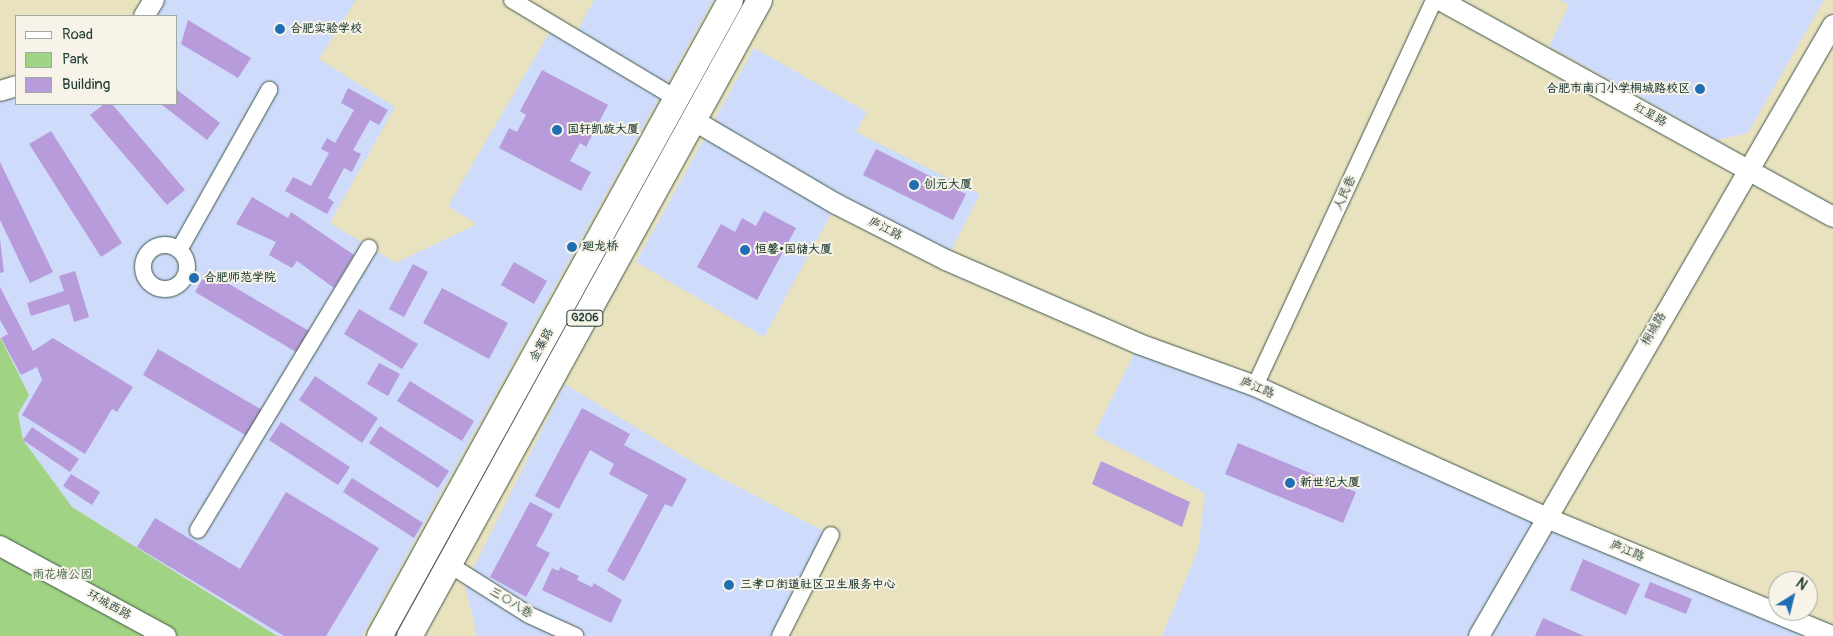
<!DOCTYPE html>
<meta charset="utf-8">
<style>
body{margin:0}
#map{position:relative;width:1833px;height:636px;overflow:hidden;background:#e9e2bf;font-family:Pangolin,"LXGW WenKai TC",sans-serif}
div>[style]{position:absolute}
.built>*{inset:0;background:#cedbfa}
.green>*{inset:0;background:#a0d383}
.building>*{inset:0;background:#b79bda}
.roads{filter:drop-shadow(0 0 1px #3d5649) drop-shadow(0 0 1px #3d5649)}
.minor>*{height:16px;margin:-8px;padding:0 8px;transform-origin:8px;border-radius:8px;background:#fff}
.minor>.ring{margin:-8px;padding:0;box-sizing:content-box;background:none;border:16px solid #fff;border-radius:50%}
.tertiary>*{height:20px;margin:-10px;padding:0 10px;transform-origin:10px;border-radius:10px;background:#fff}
.primary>*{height:25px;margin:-12.5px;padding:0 12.5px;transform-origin:12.5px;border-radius:12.5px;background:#fff}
.dots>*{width:14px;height:14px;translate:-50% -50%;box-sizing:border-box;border:2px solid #f7f3e8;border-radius:50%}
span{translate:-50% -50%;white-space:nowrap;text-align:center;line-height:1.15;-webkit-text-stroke:4px #f7f3e8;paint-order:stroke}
.shield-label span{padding:1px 4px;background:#f7f3e8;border:1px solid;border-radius:4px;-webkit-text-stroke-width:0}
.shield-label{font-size:11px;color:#1f3d34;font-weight:700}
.poi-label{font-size:12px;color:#1f3d34;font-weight:700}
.left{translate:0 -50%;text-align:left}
.right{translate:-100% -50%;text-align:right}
.street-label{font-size:12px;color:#1f3d34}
.park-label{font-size:12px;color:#395b44}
.legend{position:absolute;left:15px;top:15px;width:162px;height:90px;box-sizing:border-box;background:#f7f3e8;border:1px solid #a1aaa0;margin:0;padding:6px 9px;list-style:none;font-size:15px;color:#1f3d34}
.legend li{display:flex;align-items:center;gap:10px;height:25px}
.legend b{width:25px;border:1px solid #a1aaa0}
.north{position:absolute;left:1768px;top:571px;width:50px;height:50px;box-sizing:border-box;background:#f7f3e8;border:1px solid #a1aaa0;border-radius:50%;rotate:36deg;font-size:14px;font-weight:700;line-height:20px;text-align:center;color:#1f3d34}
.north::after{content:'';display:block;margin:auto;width:18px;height:22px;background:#1f6fb2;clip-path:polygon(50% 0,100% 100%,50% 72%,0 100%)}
</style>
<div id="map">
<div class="built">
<div style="clip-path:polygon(154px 0,356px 0,319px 59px,395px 107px,330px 223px,396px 263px,477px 224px,448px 206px,554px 25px,574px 37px,594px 0,713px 0,362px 636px,277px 636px,72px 507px,23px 440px,18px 414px,29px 395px,0 337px,0 92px,16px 86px,16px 104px,176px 104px,176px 16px,144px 16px)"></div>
<div style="clip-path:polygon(1559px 0,1824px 0,1748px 133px,1717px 140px,1549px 46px,1569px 5px)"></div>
<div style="clip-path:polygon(754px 48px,867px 112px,856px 132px,980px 194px,946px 260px,836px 205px,764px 337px,636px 262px)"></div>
<div style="clip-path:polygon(1139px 344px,1545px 517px,1479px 636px,1162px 636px,1198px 550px,1205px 493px,1094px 434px)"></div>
<div style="clip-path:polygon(565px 384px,704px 469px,831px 535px,780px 636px,477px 636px,465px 585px)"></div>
<div style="clip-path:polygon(1554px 521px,1831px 636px,1491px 636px)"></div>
</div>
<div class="green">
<div style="clip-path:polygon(0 337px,29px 395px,18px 414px,23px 440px,72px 507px,277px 636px,0 636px)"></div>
</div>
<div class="building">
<div style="clip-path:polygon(188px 20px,251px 58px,238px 78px,181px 44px)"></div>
<div style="clip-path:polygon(542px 70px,608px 105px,586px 147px,580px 143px,570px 161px,591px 172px,581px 191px,499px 148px,509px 128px,517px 132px,526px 115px,520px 111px)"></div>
<div style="clip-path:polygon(348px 88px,388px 110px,379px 125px,370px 120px,353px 150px,361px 154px,352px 172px,344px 168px,328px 198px,334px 202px,327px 214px,285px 191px,293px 177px,311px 186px,329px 153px,321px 149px,327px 138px,335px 143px,354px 110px,341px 103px)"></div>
<div style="clip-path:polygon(176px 89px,220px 123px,207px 140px,161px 104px,176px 104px)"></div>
<div style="clip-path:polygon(104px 104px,112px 104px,185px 190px,167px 205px,90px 115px)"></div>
<div style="clip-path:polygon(51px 131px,122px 243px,101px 257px,29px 144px)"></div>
<div style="clip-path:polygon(876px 149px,966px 194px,953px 220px,863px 175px)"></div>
<div style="clip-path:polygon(0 162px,53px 272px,30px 283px,0 220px)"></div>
<div style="clip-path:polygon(252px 197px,288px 218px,291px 212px,354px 255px,334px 288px,297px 261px,292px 268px,269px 255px,276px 242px,236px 224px)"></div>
<div style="clip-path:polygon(764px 211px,796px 228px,757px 300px,697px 267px,721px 224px,735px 232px,742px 218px,756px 226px)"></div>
<div style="clip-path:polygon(0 239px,4px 272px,0 273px)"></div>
<div style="clip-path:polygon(514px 262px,547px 281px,534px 304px,501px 285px)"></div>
<div style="clip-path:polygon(413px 264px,428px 272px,404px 317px,389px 309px)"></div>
<div style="clip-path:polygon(75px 271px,89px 317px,74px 322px,69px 304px,31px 316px,27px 303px,64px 291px,59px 276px)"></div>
<div style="clip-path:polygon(207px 271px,309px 331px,296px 352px,195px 292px)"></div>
<div style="clip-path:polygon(0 287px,33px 351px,53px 338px,133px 387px,117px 412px,112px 409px,85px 454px,22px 415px,42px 380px,37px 367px,21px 375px,1px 338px,8px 334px,0 320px)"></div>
<div style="clip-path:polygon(442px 288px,508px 323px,489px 359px,423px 323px)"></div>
<div style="clip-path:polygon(359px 309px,418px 344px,402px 369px,344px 334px)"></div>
<div style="clip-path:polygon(158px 349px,262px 410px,247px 436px,143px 375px)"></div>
<div style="clip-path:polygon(379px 363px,400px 374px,388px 396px,367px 384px)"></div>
<div style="clip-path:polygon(315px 376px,378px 418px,362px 443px,299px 400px)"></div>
<div style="clip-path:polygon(410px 381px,474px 421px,462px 441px,397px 401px)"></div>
<div style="clip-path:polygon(582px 408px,630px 434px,624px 445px,687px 479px,672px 507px,665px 504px,624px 581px,607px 571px,648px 495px,609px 474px,614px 464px,590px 450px,559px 509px,535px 496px)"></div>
<div style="clip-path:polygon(281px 422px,350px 467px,338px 485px,269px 440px)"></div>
<div style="clip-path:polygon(380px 426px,449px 471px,438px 488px,369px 443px)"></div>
<div style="clip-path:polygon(32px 427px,79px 459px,70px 472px,23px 440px)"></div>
<div style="clip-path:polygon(1238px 443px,1356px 492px,1343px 523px,1225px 474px)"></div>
<div style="clip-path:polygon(1101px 461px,1190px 502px,1182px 527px,1092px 484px)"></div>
<div style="clip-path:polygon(71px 474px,100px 492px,92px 505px,63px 486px)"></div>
<div style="clip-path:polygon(352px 478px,423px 523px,414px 538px,343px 492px)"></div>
<div style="clip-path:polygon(286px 492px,379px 548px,326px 636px,284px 636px,137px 547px,155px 518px,240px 569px)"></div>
<div style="clip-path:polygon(530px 502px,553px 514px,536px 546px,550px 553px,526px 597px,490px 577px)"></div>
<div style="clip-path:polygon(1583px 559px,1640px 584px,1626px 615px,1570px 590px)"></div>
<div style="clip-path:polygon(560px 567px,579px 576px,577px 580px,592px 587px,594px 583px,622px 600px,611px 623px,542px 590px,552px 568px,559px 571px)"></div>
<div style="clip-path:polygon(1650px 582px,1692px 599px,1686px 614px,1644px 597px)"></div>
<div style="clip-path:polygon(1543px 618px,1584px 636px,1535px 636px)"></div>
</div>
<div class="roads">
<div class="minor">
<div style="left:512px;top:0;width:179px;rotate:30.9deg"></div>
<div class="ring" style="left:143px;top:245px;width:28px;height:28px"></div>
<div style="left:179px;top:250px;width:184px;rotate:-60.6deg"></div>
<div style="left:1255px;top:386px;width:425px;rotate:-65.1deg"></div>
<div style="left:198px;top:530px;width:330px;rotate:-58.8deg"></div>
<div style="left:450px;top:565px;width:93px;rotate:32.3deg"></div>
<div style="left:529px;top:615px;width:51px;rotate:24.5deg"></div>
<div style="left:780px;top:636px;width:113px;rotate:-63.2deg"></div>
</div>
<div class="tertiary">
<div style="left:1440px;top:0;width:449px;rotate:28.9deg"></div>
<div style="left:144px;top:16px;width:19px;rotate:-58deg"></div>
<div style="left:0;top:91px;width:17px;rotate:-17deg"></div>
<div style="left:693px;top:120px;width:166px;rotate:30.4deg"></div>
<div style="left:836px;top:204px;width:123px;rotate:27deg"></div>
<div style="left:946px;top:260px;width:210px;rotate:23.5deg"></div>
<div style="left:1139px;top:344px;width:123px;rotate:19.9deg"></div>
<div style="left:1255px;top:386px;width:328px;rotate:24.3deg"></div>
<div style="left:1554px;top:521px;width:300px;rotate:22.5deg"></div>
<div style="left:0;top:546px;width:189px;rotate:28.5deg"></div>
<div style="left:1479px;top:636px;width:706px;rotate:-59.91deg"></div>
</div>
<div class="primary">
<div style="left:379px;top:636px;width:726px;rotate:-61.11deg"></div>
<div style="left:409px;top:636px;width:726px;rotate:-61.18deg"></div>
</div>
</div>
<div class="dots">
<div style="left:280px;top:29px;background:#1f6fb2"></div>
<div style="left:1700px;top:89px;background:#1f6fb2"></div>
<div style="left:557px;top:130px;background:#1f6fb2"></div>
<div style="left:914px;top:185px;background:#1f6fb2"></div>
<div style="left:572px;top:247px;background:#1f6fb2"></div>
<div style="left:745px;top:250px;background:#1f6fb2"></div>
<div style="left:194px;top:278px;background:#1f6fb2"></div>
<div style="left:1290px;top:483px;background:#1f6fb2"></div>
<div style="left:729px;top:585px;background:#1f6fb2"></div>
</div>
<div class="shield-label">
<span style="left:585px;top:318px">G206</span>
</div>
<div class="poi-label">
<span class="left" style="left:290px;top:29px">合肥实验学校</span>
<span class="right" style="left:1690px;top:89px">合肥市南门小学桐城路校区</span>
<span class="left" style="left:567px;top:130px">国轩凯旋大厦</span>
<span class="left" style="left:924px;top:185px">创元大厦</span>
<span class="left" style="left:582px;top:247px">廻龙桥</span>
<span class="left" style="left:755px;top:250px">恒馨•国储大厦</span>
<span class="left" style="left:204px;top:278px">合肥师范学院</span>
<span class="left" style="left:1300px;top:483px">新世纪大厦</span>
<span class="left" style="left:740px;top:585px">三孝口街道社区卫生服务中心</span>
</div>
<div class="street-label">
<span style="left:1650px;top:115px;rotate:29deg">红星路</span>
<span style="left:1345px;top:193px;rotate:-65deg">人民巷</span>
<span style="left:885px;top:229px;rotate:27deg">庐江路</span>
<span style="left:1654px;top:329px;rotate:-60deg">桐城路</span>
<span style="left:542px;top:345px;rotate:-61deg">金寨路</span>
<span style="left:1257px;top:388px;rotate:23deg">庐江路</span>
<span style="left:1627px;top:551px;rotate:23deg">庐江路</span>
<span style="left:511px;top:603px;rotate:31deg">三〇八巷</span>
<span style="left:109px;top:605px;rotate:29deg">环城西路</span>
</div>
<div class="park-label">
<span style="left:62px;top:575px">雨花塘公园</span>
</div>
<ul class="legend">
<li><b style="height:6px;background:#fff"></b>Road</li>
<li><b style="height:14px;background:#a0d383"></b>Park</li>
<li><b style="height:14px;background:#b79bda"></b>Building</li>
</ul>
<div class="north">N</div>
</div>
